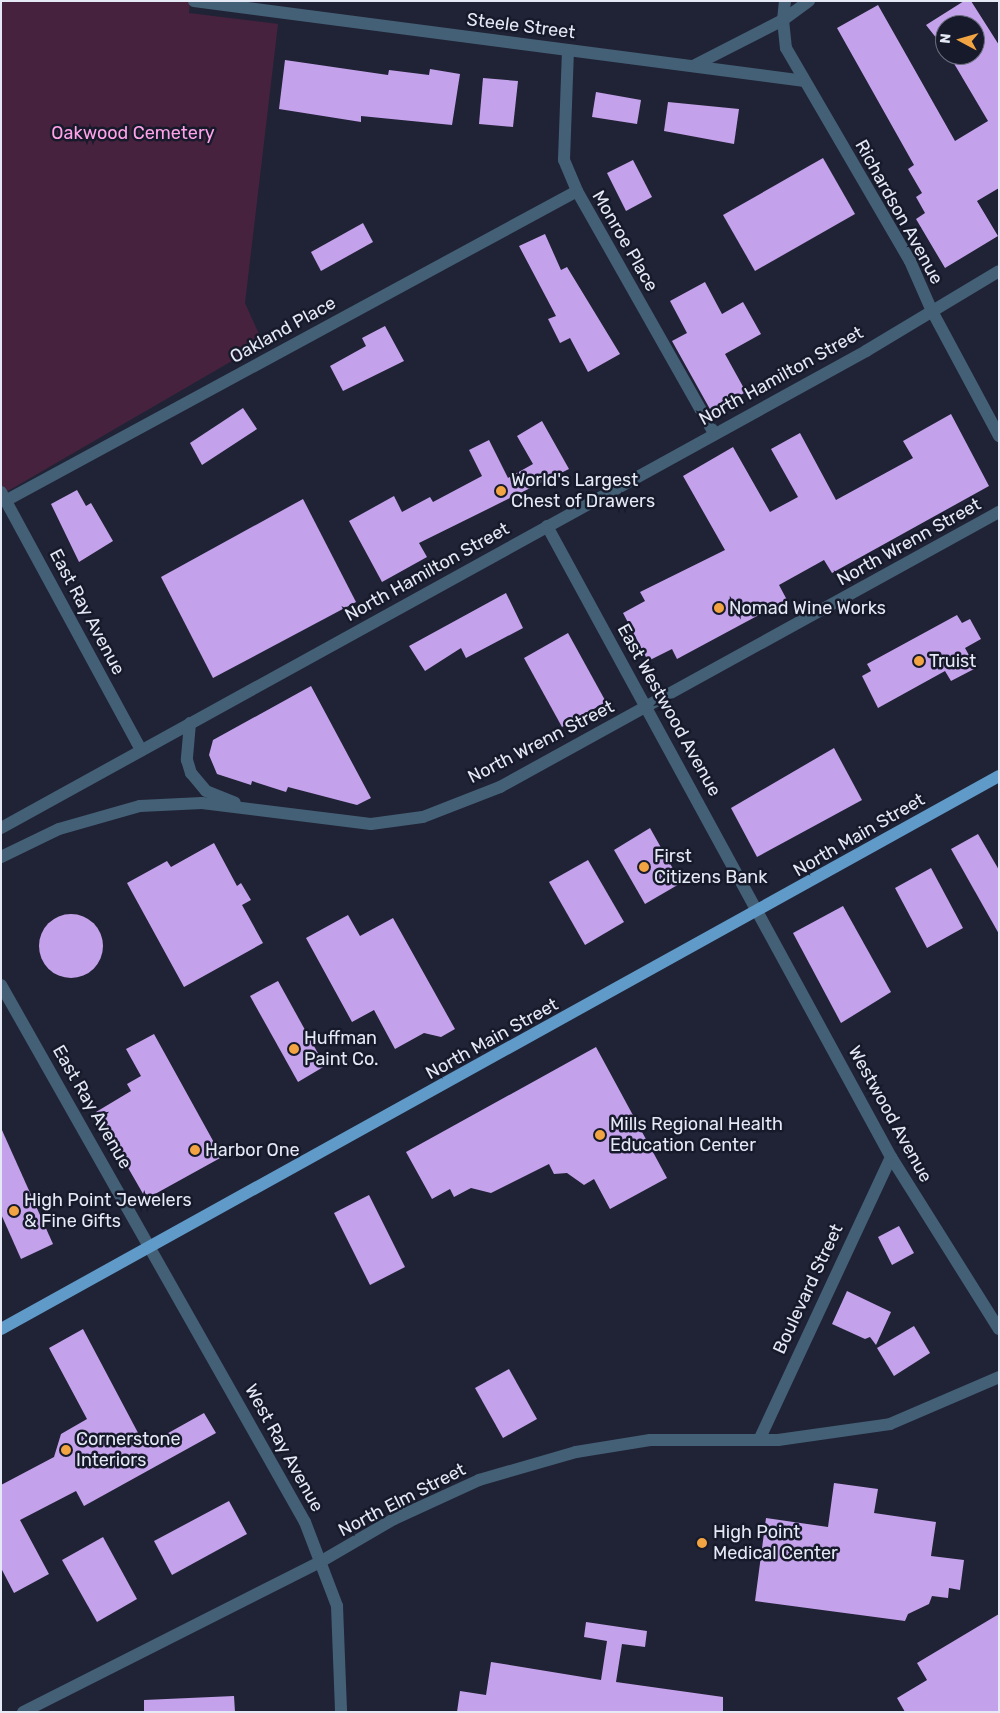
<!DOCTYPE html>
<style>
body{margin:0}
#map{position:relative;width:1000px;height:1713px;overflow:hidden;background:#202335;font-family:Rubik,sans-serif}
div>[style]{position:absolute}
.green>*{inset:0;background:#47223e}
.building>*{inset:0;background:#c4a1eb}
.round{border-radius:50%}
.minor>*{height:12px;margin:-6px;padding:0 6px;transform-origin:6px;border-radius:6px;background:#446076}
.tertiary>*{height:12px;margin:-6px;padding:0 6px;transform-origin:6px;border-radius:6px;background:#446076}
.primary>*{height:12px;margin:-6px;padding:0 6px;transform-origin:6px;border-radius:6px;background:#5f9ac9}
.dots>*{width:14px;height:14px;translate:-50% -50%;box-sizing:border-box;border:2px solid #161a2b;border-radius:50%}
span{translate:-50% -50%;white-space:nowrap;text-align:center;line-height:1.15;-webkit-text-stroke:5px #161a2b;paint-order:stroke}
.street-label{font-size:18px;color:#e5e8f5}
.park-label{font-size:18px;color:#ffa2e8}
.poi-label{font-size:18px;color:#e5e8f5}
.left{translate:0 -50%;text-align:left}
.frame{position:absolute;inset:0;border:2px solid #e5e8f5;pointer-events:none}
.north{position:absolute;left:935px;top:15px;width:50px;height:50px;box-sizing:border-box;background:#161a2b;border:1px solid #696c7c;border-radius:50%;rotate:276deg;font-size:14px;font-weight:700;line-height:20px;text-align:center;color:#e5e8f5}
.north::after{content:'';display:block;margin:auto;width:18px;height:22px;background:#f3a442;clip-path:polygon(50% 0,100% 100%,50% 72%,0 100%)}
</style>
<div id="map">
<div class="green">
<div style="clip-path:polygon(1px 1px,190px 1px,189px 13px,278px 24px,245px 303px,263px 343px,1px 495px)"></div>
</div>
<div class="building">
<div style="clip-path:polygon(964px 1px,971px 1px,999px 45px,999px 188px,977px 201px,998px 236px,945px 268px,916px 219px,925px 213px,916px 197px,922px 193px,908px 169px,914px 165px,837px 28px,878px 5px,955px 141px,988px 121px,949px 55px,975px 55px,975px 25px,945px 25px,945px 49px,926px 25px)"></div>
<div style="clip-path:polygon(285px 60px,388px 75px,389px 70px,429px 75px,430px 69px,460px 74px,452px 125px,361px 116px,361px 122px,279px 109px)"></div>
<div style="clip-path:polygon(483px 78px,518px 81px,513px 127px,479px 124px)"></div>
<div style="clip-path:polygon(596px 92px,641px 100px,637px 124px,592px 117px)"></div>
<div style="clip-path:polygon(668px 102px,739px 109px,734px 144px,664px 131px)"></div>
<div style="clip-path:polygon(823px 158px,855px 214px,755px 271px,723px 215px)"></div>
<div style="clip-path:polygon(633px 160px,652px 197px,626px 211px,607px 173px)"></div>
<div style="clip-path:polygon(363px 223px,373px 242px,321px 271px,311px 252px)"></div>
<div style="clip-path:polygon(545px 234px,561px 270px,567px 267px,620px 354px,588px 372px,570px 338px,560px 343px,548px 319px,556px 316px,519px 246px)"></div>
<div style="clip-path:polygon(705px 282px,722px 314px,743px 302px,761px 334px,725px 354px,746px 392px,711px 411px,672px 341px,687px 333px,670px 301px)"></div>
<div style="clip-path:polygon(385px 326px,404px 361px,343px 391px,330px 366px,366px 346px,362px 338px)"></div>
<div style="clip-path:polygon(243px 408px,257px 429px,202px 465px,190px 443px)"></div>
<div style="clip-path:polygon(951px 414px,989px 486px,832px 573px,824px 560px,779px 585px,787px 600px,677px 659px,672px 649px,648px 661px,623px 613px,645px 601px,640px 592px,725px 550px,683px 476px,733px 447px,770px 512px,798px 497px,771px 449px,800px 433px,836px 500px,913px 458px,903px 441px)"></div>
<div style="clip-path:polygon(542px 421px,569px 469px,419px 543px,427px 557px,382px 582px,349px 521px,394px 496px,402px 512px,430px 497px,433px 502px,482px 476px,469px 450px,489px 440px,508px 478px,533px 464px,517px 436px)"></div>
<div style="clip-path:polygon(77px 490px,86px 506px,91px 503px,113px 541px,79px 562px,51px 504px)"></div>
<div style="clip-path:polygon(303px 499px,356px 602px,213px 678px,161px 577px)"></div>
<div style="clip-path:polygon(506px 593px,523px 628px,466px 658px,461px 648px,425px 671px,409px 646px)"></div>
<div style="clip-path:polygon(957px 615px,962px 623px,970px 619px,981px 639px,965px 648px,976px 668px,951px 681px,945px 671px,878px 708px,862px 676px,871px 671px,867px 664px)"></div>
<div style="clip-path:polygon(568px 633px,606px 702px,562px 727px,524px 658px)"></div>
<div style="clip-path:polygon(311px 686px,371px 798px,357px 805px,288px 787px,286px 792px,252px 781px,251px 785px,217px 774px,209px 755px,213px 740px)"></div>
<div style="clip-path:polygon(834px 748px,862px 800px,757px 857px,731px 808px)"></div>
<div style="clip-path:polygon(650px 828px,681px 883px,645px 904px,614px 850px)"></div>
<div style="clip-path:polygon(978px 834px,999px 870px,999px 934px,951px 849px)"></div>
<div style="clip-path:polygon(214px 843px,237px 886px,241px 883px,251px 900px,242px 905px,263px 943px,184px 987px,127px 883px,167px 861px,171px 867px)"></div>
<div style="clip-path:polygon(588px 860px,624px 922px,585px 945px,549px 882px)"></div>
<div style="clip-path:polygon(931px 868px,963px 928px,927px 948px,895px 888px)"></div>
<div style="clip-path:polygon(843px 906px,891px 992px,841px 1023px,793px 933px)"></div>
<div class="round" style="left:39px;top:914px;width:64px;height:64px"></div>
<div style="clip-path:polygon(348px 915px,360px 936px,393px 918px,455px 1029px,441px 1037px,424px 1033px,395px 1049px,374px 1010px,352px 1022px,306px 938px)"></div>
<div style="clip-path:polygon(278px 981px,325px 1066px,298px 1082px,250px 996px)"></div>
<div style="clip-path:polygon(154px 1034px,222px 1157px,146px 1199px,96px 1112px,131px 1091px,127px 1084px,141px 1076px,126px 1049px)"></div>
<div style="clip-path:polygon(596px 1047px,667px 1178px,610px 1209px,594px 1179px,584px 1185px,567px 1173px,554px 1174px,549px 1164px,491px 1193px,471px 1188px,454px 1197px,450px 1189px,432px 1199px,406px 1152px)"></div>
<div style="clip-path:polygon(1px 1128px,53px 1244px,21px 1259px,1px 1214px)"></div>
<div style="clip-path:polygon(369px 1195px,405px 1267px,370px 1285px,334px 1213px)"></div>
<div style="clip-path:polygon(899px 1226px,914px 1253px,892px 1265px,878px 1237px)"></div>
<div style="clip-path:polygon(847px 1291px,891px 1312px,876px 1345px,870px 1337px,865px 1339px,832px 1324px)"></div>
<div style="clip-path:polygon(914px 1326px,930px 1353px,894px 1376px,877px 1348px)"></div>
<div style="clip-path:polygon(83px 1329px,145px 1446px,204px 1413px,216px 1433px,84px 1506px,76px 1491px,20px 1520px,49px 1574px,14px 1593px,1px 1568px,1px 1485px,54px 1457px,61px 1434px,87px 1419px,49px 1348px)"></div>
<div style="clip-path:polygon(509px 1369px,537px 1419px,503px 1438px,475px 1388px)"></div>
<div style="clip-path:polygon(834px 1483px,878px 1489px,874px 1513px,936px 1522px,931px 1556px,964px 1560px,960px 1590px,949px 1588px,948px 1598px,932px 1596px,929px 1604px,908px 1614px,905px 1621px,755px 1601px,766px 1518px,828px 1527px)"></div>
<div style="clip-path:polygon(229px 1501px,247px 1534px,172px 1575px,154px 1541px)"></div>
<div style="clip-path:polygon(103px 1537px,137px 1599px,97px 1622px,62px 1560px)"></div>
<div style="clip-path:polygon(999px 1614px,999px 1712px,905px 1712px,897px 1698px,927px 1680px,917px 1663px)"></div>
<div style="clip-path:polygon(586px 1622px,647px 1631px,645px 1647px,622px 1644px,616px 1682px,723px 1697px,723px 1712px,457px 1712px,460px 1691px,486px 1695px,491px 1662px,601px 1680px,607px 1641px,584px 1637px)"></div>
<div style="clip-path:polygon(234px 1696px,235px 1712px,144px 1712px,144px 1700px)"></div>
</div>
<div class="minor">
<div style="left:194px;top:1px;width:616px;rotate:7.46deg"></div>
<div style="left:568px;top:50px;width:110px;rotate:92.1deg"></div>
<div style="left:564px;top:160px;width:34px;rotate:67deg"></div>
<div style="left:577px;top:191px;width:278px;rotate:60.5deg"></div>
<div style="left:695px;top:65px;width:99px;rotate:-27.1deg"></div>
<div style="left:783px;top:20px;width:19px;rotate:-84deg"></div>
<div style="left:1px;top:492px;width:294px;rotate:61.5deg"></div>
<div style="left:7px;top:500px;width:648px;rotate:-28.46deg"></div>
<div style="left:1px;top:985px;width:617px;rotate:60.49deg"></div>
<div style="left:305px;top:1522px;width:90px;rotate:69.1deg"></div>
<div style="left:337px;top:1606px;width:106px;rotate:87.8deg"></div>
<div style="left:760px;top:1438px;width:310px;rotate:-65deg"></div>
</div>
<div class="tertiary">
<div style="left:809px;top:1px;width:32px;rotate:144deg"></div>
<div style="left:783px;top:20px;width:28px;rotate:84deg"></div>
<div style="left:786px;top:48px;width:246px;rotate:59.8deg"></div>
<div style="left:910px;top:261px;width:55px;rotate:66.3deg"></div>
<div style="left:932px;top:311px;width:142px;rotate:61.8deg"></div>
<div style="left:547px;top:526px;width:719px;rotate:61.4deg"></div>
<div style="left:891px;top:1157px;width:203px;rotate:57.9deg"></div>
<div style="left:190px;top:723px;width:37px;rotate:95deg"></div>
<div style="left:187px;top:760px;width:14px;rotate:73deg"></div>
<div style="left:191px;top:773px;width:23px;rotate:50deg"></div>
<div style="left:206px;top:791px;width:31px;rotate:22deg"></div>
<div style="left:1px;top:828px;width:988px;rotate:-28.87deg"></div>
<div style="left:866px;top:351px;width:155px;rotate:-31deg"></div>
<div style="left:1px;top:857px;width:64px;rotate:-25.8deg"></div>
<div style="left:59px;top:829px;width:84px;rotate:-15.9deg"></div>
<div style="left:140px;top:806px;width:62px;rotate:-2.8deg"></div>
<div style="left:202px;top:803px;width:170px;rotate:7.1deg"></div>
<div style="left:371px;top:824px;width:52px;rotate:-7.7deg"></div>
<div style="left:423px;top:817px;width:83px;rotate:-21.3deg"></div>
<div style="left:500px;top:787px;width:570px;rotate:-28.86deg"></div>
<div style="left:23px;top:1712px;width:333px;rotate:-26.8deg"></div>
<div style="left:320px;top:1562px;width:86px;rotate:-30.2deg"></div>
<div style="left:394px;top:1519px;width:94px;rotate:-24.6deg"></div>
<div style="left:479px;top:1480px;width:101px;rotate:-16.1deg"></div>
<div style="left:576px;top:1452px;width:75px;rotate:-9.2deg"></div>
<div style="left:650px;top:1440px;width:128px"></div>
<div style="left:778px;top:1440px;width:113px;rotate:-8.1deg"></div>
<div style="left:890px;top:1424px;width:119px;rotate:-23.3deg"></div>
</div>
<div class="primary">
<div style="left:1px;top:1329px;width:1141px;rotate:-28.99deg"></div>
</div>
<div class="dots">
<div style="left:501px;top:491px;background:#f3a442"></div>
<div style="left:719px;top:608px;background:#f3a442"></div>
<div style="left:919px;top:661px;background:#f3a442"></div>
<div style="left:644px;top:867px;background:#f3a442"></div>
<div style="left:294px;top:1049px;background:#f3a442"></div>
<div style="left:600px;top:1135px;background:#f3a442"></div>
<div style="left:195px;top:1150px;background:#f3a442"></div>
<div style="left:14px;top:1211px;background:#f3a442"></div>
<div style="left:66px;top:1450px;background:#f3a442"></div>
<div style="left:702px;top:1543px;background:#f3a442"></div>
</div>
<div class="street-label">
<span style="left:521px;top:26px;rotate:7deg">Steele Street</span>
<span style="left:899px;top:212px;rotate:61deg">Richardson Avenue</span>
<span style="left:625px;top:241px;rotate:60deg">Monroe Place</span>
<span style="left:283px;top:330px;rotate:-29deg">Oakland Place</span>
<span style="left:781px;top:376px;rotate:-29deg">North Hamilton Street</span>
<span style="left:909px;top:542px;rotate:-29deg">North Wrenn Street</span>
<span style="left:427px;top:572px;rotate:-29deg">North Hamilton Street</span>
<span style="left:87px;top:612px;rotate:62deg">East Ray Avenue</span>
<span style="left:669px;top:710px;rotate:61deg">East Westwood Avenue</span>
<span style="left:541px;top:742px;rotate:-27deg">North Wrenn Street</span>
<span style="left:859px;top:835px;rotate:-30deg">North Main Street</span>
<span style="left:492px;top:1039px;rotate:-29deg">North Main Street</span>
<span style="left:92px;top:1107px;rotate:60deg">East Ray Avenue</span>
<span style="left:890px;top:1114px;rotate:61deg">Westwood Avenue</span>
<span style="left:808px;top:1289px;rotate:-65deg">Boulevard Street</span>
<span style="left:284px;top:1448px;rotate:61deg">West Ray Avenue</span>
<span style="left:402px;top:1500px;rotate:-27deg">North Elm Street</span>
</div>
<div class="park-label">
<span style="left:133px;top:133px">Oakwood Cemetery</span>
</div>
<div class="poi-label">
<span class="left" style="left:511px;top:491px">World's Largest<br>Chest of Drawers</span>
<span class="left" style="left:729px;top:608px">Nomad Wine Works</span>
<span class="left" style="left:929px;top:661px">Truist</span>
<span class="left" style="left:654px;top:867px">First<br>Citizens Bank</span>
<span class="left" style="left:304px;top:1049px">Huffman<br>Paint Co.</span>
<span class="left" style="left:610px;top:1135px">Mills Regional Health<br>Education Center</span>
<span class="left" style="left:205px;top:1150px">Harbor One</span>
<span class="left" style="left:24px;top:1211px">High Point Jewelers<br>&amp; Fine Gifts</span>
<span class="left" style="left:76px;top:1450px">Cornerstone<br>Interiors</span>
<span class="left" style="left:713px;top:1543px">High Point<br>Medical Center</span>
</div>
<div class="frame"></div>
<div class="north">N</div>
</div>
